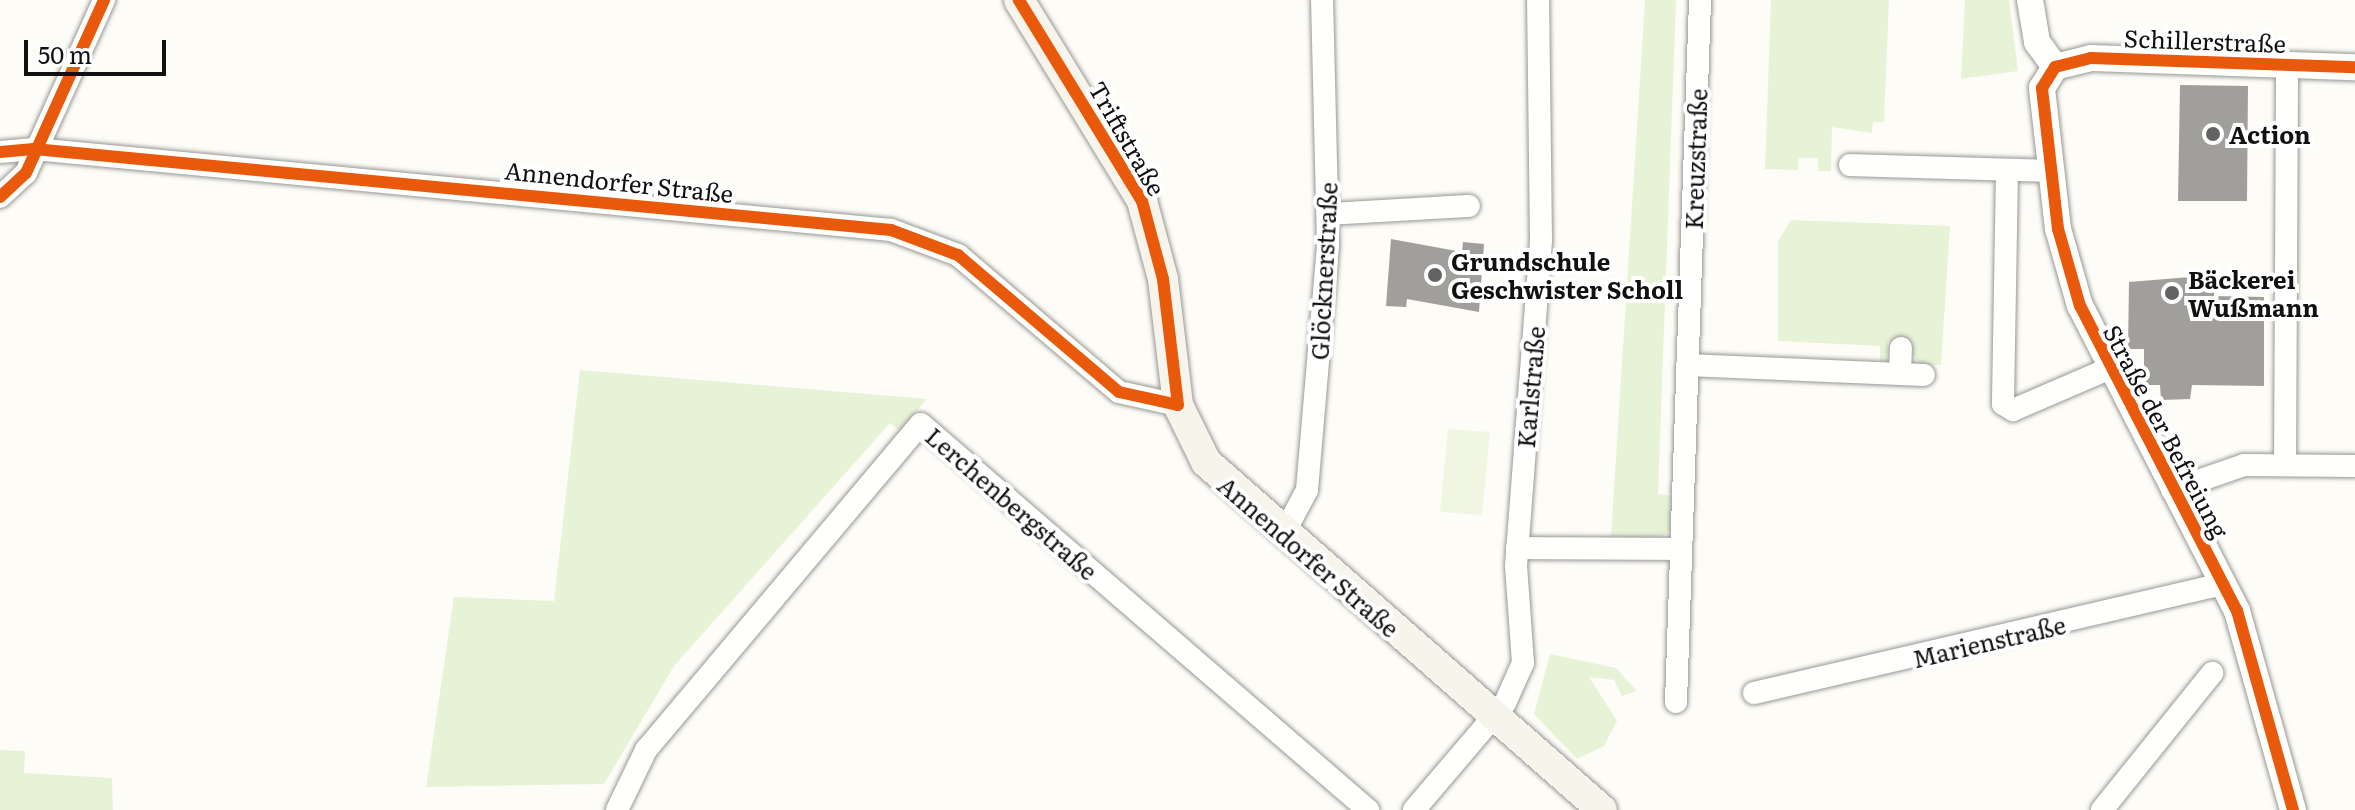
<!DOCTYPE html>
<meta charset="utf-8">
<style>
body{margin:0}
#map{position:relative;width:2355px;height:810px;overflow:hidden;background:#fdfcf7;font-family:Literata,serif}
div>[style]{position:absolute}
.green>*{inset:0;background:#e7f3d7}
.pitch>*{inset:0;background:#f0f6e1}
.building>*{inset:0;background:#a19f9c}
.roads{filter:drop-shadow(0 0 2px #979795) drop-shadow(0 0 2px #979795)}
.minor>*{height:22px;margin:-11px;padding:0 11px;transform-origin:11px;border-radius:11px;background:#fffffe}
.tertiary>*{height:26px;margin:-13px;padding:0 13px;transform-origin:13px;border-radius:13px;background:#fffffe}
.secondary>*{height:30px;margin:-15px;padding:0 15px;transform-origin:15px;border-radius:15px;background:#f6f4eb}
.cycleway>*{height:12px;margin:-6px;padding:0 6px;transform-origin:6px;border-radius:6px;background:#e8590c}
.dots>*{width:22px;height:22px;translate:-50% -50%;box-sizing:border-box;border:4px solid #fff;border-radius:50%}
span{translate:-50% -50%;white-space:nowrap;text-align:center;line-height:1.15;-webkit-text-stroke:8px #fff;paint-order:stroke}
.street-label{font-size:24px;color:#111}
.poi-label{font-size:24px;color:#111;font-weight:700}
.left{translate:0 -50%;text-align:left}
.scale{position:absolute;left:24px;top:40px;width:142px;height:36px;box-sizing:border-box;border:4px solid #111;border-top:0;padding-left:10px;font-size:24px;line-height:28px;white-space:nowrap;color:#111;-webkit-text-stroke:6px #fff;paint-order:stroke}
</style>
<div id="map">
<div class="green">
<div style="clip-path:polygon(1645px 0,1676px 0,1658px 494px,1674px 496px,1672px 529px,1657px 540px,1611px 537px)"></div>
<div style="clip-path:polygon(1771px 0,1889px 0,1884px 122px,1873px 122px,1872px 133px,1832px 127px,1831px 171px,1818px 171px,1818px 158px,1799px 158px,1798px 170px,1765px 169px)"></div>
<div style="clip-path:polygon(1965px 0,2009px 0,2018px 71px,1961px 79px)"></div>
<div style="clip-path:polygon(1791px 220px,1950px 226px,1941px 365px,1919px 364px,1907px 343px,1888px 341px,1887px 361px,1880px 361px,1880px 346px,1778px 341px,1778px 241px)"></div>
<div style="clip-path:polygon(580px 370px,927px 399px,900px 431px,890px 423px,674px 666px,604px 784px,426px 787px,454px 597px,554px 601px)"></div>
<div style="clip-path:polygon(1550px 654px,1616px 668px,1637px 691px,1622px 696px,1614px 680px,1589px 677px,1617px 721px,1604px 746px,1577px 759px,1534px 714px)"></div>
<div style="clip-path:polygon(0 750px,25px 751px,24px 773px,112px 778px,113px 810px,0 810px)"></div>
</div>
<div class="pitch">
<div style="clip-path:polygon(1448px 429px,1490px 432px,1482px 515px,1440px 512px)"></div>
</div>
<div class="building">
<div style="clip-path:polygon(2180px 85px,2248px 86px,2247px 201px,2178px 201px)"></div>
<div style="clip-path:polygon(1391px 239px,1462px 252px,1463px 242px,1484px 244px,1479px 312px,1407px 299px,1406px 307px,1386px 306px)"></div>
<div style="clip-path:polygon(2214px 275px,2214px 296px,2264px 297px,2264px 386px,2192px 385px,2190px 399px,2161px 400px,2160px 385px,2144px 385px,2144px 349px,2128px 349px,2129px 282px)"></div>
</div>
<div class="roads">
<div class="minor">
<div style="left:0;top:152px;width:34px;rotate:-5deg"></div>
<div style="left:34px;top:149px;width:861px;rotate:5.4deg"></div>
<div style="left:891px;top:230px;width:72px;rotate:20.5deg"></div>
<div style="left:958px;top:255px;width:211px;rotate:40.4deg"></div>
<div style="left:1119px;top:392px;width:60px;rotate:12.4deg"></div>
<div style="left:1850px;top:165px;width:201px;rotate:1.7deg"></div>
<div style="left:2007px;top:172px;width:232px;rotate:91deg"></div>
<div style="left:2003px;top:404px;width:12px;rotate:31deg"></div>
<div style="left:2013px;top:410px;width:103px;rotate:-23.3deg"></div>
<div style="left:0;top:197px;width:35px;rotate:-43deg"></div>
<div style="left:26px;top:173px;width:190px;rotate:-65.7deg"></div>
<div style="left:1329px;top:214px;width:140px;rotate:-3.3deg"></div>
<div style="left:1687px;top:365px;width:237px;rotate:2.4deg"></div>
<div style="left:1900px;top:374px;width:26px;rotate:-88deg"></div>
<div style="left:2285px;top:465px;width:399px;rotate:-89.7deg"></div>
<div style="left:2172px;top:490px;width:76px;rotate:-19.1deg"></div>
<div style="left:2244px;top:465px;width:111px;rotate:0.5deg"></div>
<div style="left:1283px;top:535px;width:51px;rotate:-61.9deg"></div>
<div style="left:1307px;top:490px;width:247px;rotate:-85.1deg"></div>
<div style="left:1328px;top:244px;width:244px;rotate:-91.4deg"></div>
<div style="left:1517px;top:548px;width:164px;rotate:0.3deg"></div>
<div style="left:1754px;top:693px;width:481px;rotate:-13.1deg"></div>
<div style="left:1676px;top:702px;width:702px;rotate:-88.04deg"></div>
<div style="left:617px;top:810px;width:67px;rotate:-64.2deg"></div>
<div style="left:646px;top:750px;width:426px;rotate:-49.9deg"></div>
<div style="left:921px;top:424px;width:591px;rotate:40.81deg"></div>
<div style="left:1414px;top:810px;width:140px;rotate:-49.6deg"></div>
<div style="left:1505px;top:703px;width:44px;rotate:-65.8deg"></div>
<div style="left:1523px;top:663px;width:97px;rotate:-94.1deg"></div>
<div style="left:1516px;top:566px;width:327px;rotate:-85.6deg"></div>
<div style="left:1541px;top:240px;width:240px;rotate:-90.7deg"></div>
<div style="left:2102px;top:810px;width:176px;rotate:-51.2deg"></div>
</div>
<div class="tertiary">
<div style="left:2030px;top:0;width:43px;rotate:80.5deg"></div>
<div style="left:2037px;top:42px;width:31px;rotate:54deg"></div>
<div style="left:2293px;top:810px;width:207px;rotate:-105.7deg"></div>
<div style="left:2237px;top:611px;width:343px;rotate:-117.2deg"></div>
<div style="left:2080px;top:306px;width:80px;rotate:-105.9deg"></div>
<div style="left:2058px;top:229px;width:142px;rotate:-96.5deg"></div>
<div style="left:2042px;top:88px;width:25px;rotate:-58deg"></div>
<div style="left:2055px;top:67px;width:37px;rotate:-14deg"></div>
<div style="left:2091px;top:58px;width:264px;rotate:2deg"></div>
</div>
<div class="secondary">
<div style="left:1019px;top:0;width:236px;rotate:58.5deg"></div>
<div style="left:1142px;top:201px;width:81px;rotate:74.9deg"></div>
<div style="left:1163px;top:279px;width:127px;rotate:83.2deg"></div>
<div style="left:1178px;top:405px;width:64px;rotate:63.8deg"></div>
<div style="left:1206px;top:462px;width:527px;rotate:41.31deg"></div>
</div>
</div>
<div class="cycleway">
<div style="left:0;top:152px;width:34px;rotate:-5deg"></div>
<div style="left:34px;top:149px;width:861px;rotate:5.4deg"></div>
<div style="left:891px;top:230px;width:72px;rotate:20.5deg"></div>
<div style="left:958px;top:255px;width:211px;rotate:40.4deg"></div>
<div style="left:1119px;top:392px;width:60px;rotate:12.4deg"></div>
<div style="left:1178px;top:405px;width:127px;rotate:-96.8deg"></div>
<div style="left:1163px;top:279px;width:81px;rotate:-105.1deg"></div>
<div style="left:1142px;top:201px;width:236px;rotate:-121.5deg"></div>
<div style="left:0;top:197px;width:35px;rotate:-43deg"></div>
<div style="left:26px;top:173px;width:190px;rotate:-65.7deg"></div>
<div style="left:2293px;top:810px;width:207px;rotate:-105.7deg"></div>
<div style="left:2237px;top:611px;width:343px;rotate:-117.2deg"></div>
<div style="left:2080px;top:306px;width:80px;rotate:-105.9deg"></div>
<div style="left:2058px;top:229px;width:142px;rotate:-96.5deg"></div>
<div style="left:2042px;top:88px;width:25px;rotate:-58deg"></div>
<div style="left:2055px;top:67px;width:37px;rotate:-14deg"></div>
<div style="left:2091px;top:58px;width:264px;rotate:2deg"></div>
</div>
<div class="dots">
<div style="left:2213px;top:134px;background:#646362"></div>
<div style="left:1435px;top:275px;background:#646362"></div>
<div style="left:2172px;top:293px;background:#646362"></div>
</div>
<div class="street-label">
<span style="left:2205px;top:40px;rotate:2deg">Schillerstraße</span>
<span style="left:1128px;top:138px;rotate:60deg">Triftstraße</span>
<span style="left:1695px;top:159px;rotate:-88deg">Kreuzstraße</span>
<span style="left:619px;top:181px;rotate:6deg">Annendorfer Straße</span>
<span style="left:1323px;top:271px;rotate:-87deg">Glöcknerstraße</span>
<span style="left:1530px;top:387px;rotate:-85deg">Karlstraße</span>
<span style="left:2167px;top:431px;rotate:62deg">Straße der Befreiung</span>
<span style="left:1012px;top:503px;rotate:41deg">Lerchenbergstraße</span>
<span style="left:1309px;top:556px;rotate:41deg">Annendorfer Straße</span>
<span style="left:1989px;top:641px;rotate:-13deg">Marienstraße</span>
</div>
<div class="poi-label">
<span class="left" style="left:2229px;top:134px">Action</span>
<span class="left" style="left:1451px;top:275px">Grundschule<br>Geschwister Scholl</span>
<span class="left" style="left:2188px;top:293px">Bäckerei<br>Wußmann</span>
</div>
<div class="scale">50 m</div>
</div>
